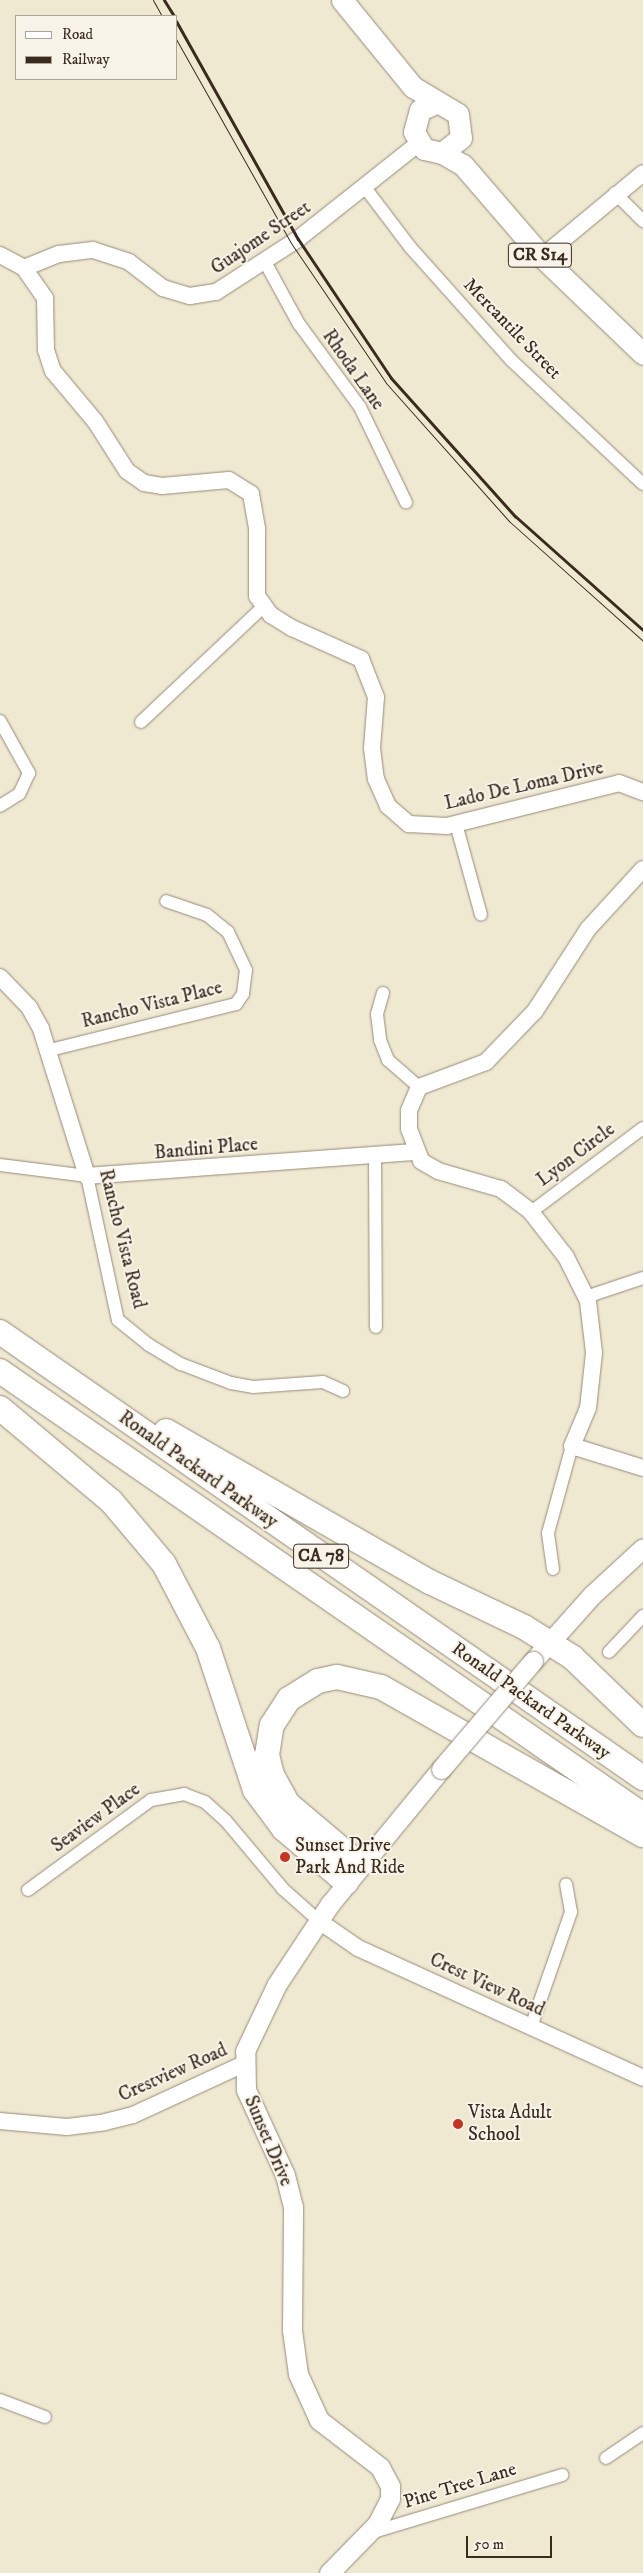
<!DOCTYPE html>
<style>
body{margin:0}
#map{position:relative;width:643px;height:2573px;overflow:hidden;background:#f0e9d1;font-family:"IM FELL DW Pica",serif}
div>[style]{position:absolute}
.roads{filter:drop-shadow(0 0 1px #968a78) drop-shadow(0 0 1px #968a78)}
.minor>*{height:12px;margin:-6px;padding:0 6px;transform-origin:6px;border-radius:6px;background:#fff}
.tertiary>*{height:16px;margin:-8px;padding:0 8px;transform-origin:8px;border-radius:8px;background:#fff}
.secondary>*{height:19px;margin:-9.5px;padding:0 9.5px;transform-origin:9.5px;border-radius:9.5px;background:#fff}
.primary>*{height:21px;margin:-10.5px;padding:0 10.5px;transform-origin:10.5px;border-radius:10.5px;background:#fff}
.motorway>*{height:24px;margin:-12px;padding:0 12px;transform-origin:12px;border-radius:12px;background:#fff}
.tram>*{height:1px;margin:-0.5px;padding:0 0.5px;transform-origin:0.5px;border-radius:0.5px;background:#3b2a1e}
.rail>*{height:3px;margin:-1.5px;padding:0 1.5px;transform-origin:1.5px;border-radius:1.5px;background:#3b2a1e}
.bridges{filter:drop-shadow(0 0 1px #968a78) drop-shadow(0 0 1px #968a78)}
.secondary-bridge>*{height:19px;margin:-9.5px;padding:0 9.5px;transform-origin:9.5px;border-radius:9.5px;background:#fff}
.dots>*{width:14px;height:14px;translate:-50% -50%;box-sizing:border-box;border:2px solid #f7f3e8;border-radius:50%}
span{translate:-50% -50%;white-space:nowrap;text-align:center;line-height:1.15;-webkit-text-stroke:4px #f7f3e8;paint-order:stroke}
.shield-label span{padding:1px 4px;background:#f7f3e8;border:1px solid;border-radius:4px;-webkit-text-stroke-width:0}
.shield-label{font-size:18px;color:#3b2a1e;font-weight:700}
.street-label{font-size:19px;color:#3b2a1e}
.poi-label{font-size:19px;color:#3b2a1e}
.left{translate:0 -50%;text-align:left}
.legend{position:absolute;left:15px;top:15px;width:162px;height:65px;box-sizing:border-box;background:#f7f3e8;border:1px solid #aca397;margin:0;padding:6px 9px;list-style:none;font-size:15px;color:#3b2a1e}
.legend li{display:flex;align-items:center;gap:10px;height:25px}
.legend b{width:25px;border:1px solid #aca397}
.scale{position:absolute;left:466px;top:2536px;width:86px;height:22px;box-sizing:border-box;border:2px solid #3b2a1e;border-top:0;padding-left:6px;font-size:15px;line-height:18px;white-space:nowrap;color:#3b2a1e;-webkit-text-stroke:4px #f7f3e8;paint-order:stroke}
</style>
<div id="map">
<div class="roads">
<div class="minor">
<div style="left:366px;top:189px;width:73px;rotate:52.8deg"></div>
<div style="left:410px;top:247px;width:152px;rotate:48.2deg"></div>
<div style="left:511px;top:360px;width:181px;rotate:43.2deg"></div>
<div style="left:615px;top:193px;width:40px;rotate:45deg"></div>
<div style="left:265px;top:262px;width:71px;rotate:61.3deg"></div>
<div style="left:299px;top:324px;width:103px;rotate:53.7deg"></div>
<div style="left:360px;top:407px;width:106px;rotate:64.2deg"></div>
<div style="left:0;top:721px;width:60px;rotate:60.9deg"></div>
<div style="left:29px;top:773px;width:23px;rotate:115deg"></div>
<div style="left:19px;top:794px;width:22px;rotate:148deg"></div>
<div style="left:141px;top:722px;width:168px;rotate:-43.3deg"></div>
<div style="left:456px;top:824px;width:94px;rotate:74.6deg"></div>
<div style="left:383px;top:993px;width:22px;rotate:106deg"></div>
<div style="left:377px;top:1014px;width:26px;rotate:83deg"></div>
<div style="left:380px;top:1040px;width:22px;rotate:68deg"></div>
<div style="left:388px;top:1060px;width:41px;rotate:41.1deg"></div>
<div style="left:50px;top:1050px;width:192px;rotate:-13.9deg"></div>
<div style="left:236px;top:1004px;width:12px;rotate:-55deg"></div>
<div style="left:243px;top:994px;width:24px;rotate:-83deg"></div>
<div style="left:246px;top:970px;width:42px;rotate:-115.3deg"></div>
<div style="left:228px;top:932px;width:27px;rotate:-141deg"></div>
<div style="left:207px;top:915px;width:43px;rotate:-161.1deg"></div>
<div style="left:375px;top:1155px;width:172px;rotate:89.7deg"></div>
<div style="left:0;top:1165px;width:88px;rotate:7.2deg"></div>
<div style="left:87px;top:1176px;width:147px;rotate:77.9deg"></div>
<div style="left:118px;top:1320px;width:40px;rotate:39deg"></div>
<div style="left:149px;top:1345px;width:37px;rotate:31deg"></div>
<div style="left:181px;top:1364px;width:53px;rotate:20.8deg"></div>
<div style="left:231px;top:1383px;width:22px;rotate:10deg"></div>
<div style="left:253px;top:1387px;width:70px;rotate:-4.1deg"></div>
<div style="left:323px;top:1382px;width:22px;rotate:24deg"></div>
<div style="left:531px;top:1212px;width:140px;rotate:-36.9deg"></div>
<div style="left:586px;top:1297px;width:60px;rotate:-18.4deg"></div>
<div style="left:553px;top:1569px;width:36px;rotate:-98deg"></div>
<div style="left:548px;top:1533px;width:90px;rotate:-74.6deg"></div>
<div style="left:609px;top:1652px;width:50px;rotate:-46.6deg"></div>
<div style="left:28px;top:1890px;width:152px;rotate:-36.2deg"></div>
<div style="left:151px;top:1800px;width:34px;rotate:-10deg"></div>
<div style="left:184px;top:1794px;width:22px;rotate:21deg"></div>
<div style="left:205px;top:1802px;width:28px;rotate:42deg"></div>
<div style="left:226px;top:1821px;width:89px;rotate:50deg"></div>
<div style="left:283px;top:1889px;width:48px;rotate:41.6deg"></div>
<div style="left:531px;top:2027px;width:122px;rotate:-70.8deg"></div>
<div style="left:571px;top:1912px;width:28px;rotate:-100deg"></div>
<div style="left:0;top:2400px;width:48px;rotate:20.7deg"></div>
<div style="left:606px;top:2458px;width:45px;rotate:-34deg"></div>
<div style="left:370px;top:2533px;width:201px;rotate:-16.8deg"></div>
</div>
<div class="tertiary">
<div style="left:0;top:255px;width:27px;rotate:28deg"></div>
<div style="left:24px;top:268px;width:37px;rotate:55deg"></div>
<div style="left:45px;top:298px;width:52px;rotate:88.9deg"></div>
<div style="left:46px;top:350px;width:22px;rotate:72deg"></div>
<div style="left:53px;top:371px;width:65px;rotate:50deg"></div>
<div style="left:95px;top:421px;width:59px;rotate:57.4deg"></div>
<div style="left:127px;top:471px;width:21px;rotate:35deg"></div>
<div style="left:144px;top:483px;width:18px;rotate:9deg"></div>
<div style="left:162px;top:486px;width:67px;rotate:-5.1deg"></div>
<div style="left:229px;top:480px;width:26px;rotate:32deg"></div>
<div style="left:251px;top:494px;width:36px;rotate:80deg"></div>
<div style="left:257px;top:529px;width:67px;rotate:90deg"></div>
<div style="left:257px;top:596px;width:24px;rotate:54deg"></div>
<div style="left:271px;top:615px;width:25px;rotate:32deg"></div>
<div style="left:292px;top:628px;width:76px;rotate:24.2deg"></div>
<div style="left:361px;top:659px;width:41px;rotate:68.5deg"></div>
<div style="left:376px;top:697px;width:51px;rotate:94.5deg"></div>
<div style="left:372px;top:748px;width:31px;rotate:83deg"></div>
<div style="left:376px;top:779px;width:30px;rotate:66deg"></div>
<div style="left:388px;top:806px;width:28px;rotate:41deg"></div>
<div style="left:409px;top:824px;width:38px;rotate:3deg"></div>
<div style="left:447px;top:826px;width:177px;rotate:-14deg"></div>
<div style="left:619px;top:783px;width:26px;rotate:21deg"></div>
<div style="left:542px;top:257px;width:131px;rotate:-39.7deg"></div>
<div style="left:24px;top:268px;width:38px;rotate:-22deg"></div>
<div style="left:59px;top:254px;width:34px;rotate:-7deg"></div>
<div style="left:93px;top:250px;width:38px;rotate:18deg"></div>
<div style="left:129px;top:262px;width:43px;rotate:37.4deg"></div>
<div style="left:163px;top:288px;width:28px;rotate:17deg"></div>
<div style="left:190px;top:296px;width:26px;rotate:-9deg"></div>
<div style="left:216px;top:292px;width:98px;rotate:-32.9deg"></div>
<div style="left:298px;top:239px;width:154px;rotate:-38.4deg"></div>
<div style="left:643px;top:869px;width:81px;rotate:132.5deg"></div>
<div style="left:588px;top:929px;width:98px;rotate:122.9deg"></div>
<div style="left:535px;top:1011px;width:71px;rotate:133.9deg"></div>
<div style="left:486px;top:1062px;width:72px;rotate:159.5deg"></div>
<div style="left:419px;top:1087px;width:26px;rotate:113deg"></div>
<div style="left:409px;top:1111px;width:18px;rotate:90deg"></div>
<div style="left:409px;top:1129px;width:34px;rotate:69deg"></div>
<div style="left:421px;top:1161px;width:20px;rotate:30deg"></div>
<div style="left:438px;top:1171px;width:66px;rotate:15.9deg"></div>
<div style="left:501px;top:1189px;width:38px;rotate:37deg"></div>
<div style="left:531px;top:1212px;width:57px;rotate:52.1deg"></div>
<div style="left:566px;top:1257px;width:49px;rotate:63.4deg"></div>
<div style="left:588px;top:1301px;width:52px;rotate:83.4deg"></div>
<div style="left:594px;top:1353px;width:55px;rotate:96.2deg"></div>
<div style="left:588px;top:1408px;width:41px;rotate:112.8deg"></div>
<div style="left:572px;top:1446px;width:74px;rotate:17.2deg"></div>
<div style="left:0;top:977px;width:42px;rotate:46deg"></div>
<div style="left:29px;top:1007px;width:25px;rotate:61deg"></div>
<div style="left:41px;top:1029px;width:154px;rotate:72.6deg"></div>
<div style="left:87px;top:1176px;width:330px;rotate:-4.2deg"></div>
<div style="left:319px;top:1921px;width:47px;rotate:34.7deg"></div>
<div style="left:358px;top:1948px;width:313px;rotate:24.5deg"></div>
<div style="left:0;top:2121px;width:67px;rotate:5.1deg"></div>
<div style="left:67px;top:2127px;width:38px;rotate:-7deg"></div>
<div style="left:105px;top:2122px;width:29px;rotate:-14deg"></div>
<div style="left:133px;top:2115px;width:122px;rotate:-24.7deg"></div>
</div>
<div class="secondary">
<div style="left:533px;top:1661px;width:89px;rotate:-48.2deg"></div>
<div style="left:592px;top:1595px;width:69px;rotate:-42.7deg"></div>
<div style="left:329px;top:2573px;width:69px;rotate:-45.6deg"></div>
<div style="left:377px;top:2524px;width:28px;rotate:-63deg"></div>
<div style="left:390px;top:2499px;width:13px;rotate:-90deg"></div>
<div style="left:390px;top:2486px;width:21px;rotate:-118deg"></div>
<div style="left:380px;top:2467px;width:77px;rotate:-142.4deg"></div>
<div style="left:319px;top:2420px;width:51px;rotate:-114.5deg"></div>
<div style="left:298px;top:2374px;width:44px;rotate:-97.8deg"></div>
<div style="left:292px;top:2330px;width:123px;rotate:-89.5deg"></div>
<div style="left:293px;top:2207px;width:33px;rotate:-104deg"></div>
<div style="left:285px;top:2175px;width:94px;rotate:-114.6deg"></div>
<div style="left:246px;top:2090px;width:39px;rotate:-91deg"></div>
<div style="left:245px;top:2051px;width:74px;rotate:-64.5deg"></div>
<div style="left:277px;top:1984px;width:96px;rotate:-56.5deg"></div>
<div style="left:330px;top:1904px;width:175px;rotate:-50.6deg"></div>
</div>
<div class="primary">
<div style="left:342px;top:0;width:112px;rotate:50.8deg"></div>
<div style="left:413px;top:87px;width:52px;rotate:31deg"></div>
<div style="left:458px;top:114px;width:24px;rotate:83deg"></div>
<div style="left:461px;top:138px;width:24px;rotate:142deg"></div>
<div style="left:442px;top:153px;width:18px;rotate:-167deg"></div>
<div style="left:424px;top:149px;width:20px;rotate:-120deg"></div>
<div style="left:414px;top:132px;width:23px;rotate:-75deg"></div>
<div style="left:420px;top:110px;width:17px;rotate:-24deg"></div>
<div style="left:442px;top:153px;width:24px;rotate:30deg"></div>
<div style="left:463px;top:165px;width:121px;rotate:49.3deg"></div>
<div style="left:542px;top:257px;width:140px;rotate:43.8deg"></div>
</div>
<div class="motorway">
<div style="left:0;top:1332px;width:783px;rotate:34.75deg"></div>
<div style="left:0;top:1371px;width:781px;rotate:34.63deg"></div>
<div style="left:0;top:1408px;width:145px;rotate:40deg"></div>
<div style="left:111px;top:1501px;width:82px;rotate:49.9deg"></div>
<div style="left:164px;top:1564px;width:95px;rotate:62.4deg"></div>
<div style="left:208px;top:1648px;width:150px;rotate:71.7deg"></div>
<div style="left:255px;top:1790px;width:49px;rotate:53.4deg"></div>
<div style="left:284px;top:1829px;width:82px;rotate:40.5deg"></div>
<div style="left:166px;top:1431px;width:304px;rotate:29.8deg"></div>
<div style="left:430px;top:1582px;width:104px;rotate:25.6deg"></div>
<div style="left:524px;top:1627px;width:57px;rotate:32deg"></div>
<div style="left:572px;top:1657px;width:98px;rotate:43.8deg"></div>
<div style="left:359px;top:1864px;width:93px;rotate:-139.8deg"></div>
<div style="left:288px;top:1804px;width:33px;rotate:-119deg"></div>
<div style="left:272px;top:1775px;width:21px;rotate:-104deg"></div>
<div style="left:267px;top:1755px;width:30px;rotate:-81deg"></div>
<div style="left:272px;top:1725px;width:31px;rotate:-57deg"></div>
<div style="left:289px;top:1699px;width:34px;rotate:-32deg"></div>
<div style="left:318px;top:1681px;width:19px;rotate:-12deg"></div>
<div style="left:337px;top:1677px;width:45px;rotate:12.8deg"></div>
<div style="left:381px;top:1687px;width:301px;rotate:29.5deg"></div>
</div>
</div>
<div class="tram">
<div style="left:153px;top:0;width:18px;rotate:61deg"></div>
<div style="left:176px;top:39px;width:234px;rotate:60.6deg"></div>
<div style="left:291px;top:243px;width:169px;rotate:55.8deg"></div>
<div style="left:386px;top:383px;width:186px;rotate:48.3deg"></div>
<div style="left:510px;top:522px;width:178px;rotate:41.8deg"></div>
</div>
<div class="rail">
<div style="left:164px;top:0;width:19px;rotate:58deg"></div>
<div style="left:176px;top:21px;width:250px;rotate:60.8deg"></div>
<div style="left:298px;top:239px;width:167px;rotate:56.2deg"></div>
<div style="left:391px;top:378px;width:186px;rotate:48.1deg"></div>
<div style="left:515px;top:516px;width:171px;rotate:41.7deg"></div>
</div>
<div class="bridges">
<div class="secondary-bridge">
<div style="left:441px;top:1769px;width:142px;rotate:-49.6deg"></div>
</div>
</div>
<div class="dots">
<div style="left:285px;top:1857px;background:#c8321e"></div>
<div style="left:458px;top:2124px;background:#c8321e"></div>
</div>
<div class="shield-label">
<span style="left:540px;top:255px">CR S14</span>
<span style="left:321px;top:1556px">CA 78</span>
</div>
<div class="street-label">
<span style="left:261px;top:238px;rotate:-34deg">Guajome Street</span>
<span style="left:512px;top:329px;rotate:46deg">Mercantile Street</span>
<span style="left:353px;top:370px;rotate:55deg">Rhoda Lane</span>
<span style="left:524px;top:786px;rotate:-13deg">Lado De Loma Drive</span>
<span style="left:152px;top:1005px;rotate:-14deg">Rancho Vista Place</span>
<span style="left:206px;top:1149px;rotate:-5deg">Bandini Place</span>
<span style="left:576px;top:1155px;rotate:-37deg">Lyon Circle</span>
<span style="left:122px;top:1239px;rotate:76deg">Rancho Vista Road</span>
<span style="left:198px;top:1470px;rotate:35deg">Ronald Packard Parkway</span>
<span style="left:531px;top:1701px;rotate:35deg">Ronald Packard Parkway</span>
<span style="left:96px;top:1818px;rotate:-36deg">Seaview Place</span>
<span style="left:487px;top:1985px;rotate:25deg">Crest View Road</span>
<span style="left:173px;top:2073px;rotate:-24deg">Crestview Road</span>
<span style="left:268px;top:2141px;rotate:67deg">Sunset Drive</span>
<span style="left:460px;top:2486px;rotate:-17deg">Pine Tree Lane</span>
</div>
<div class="poi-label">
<span class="left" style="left:295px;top:1857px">Sunset Drive<br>Park And Ride</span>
<span class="left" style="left:468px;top:2124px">Vista Adult<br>School</span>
</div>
<ul class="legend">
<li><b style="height:6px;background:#fff"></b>Road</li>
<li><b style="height:6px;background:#3b2a1e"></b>Railway</li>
</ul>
<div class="scale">50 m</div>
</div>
